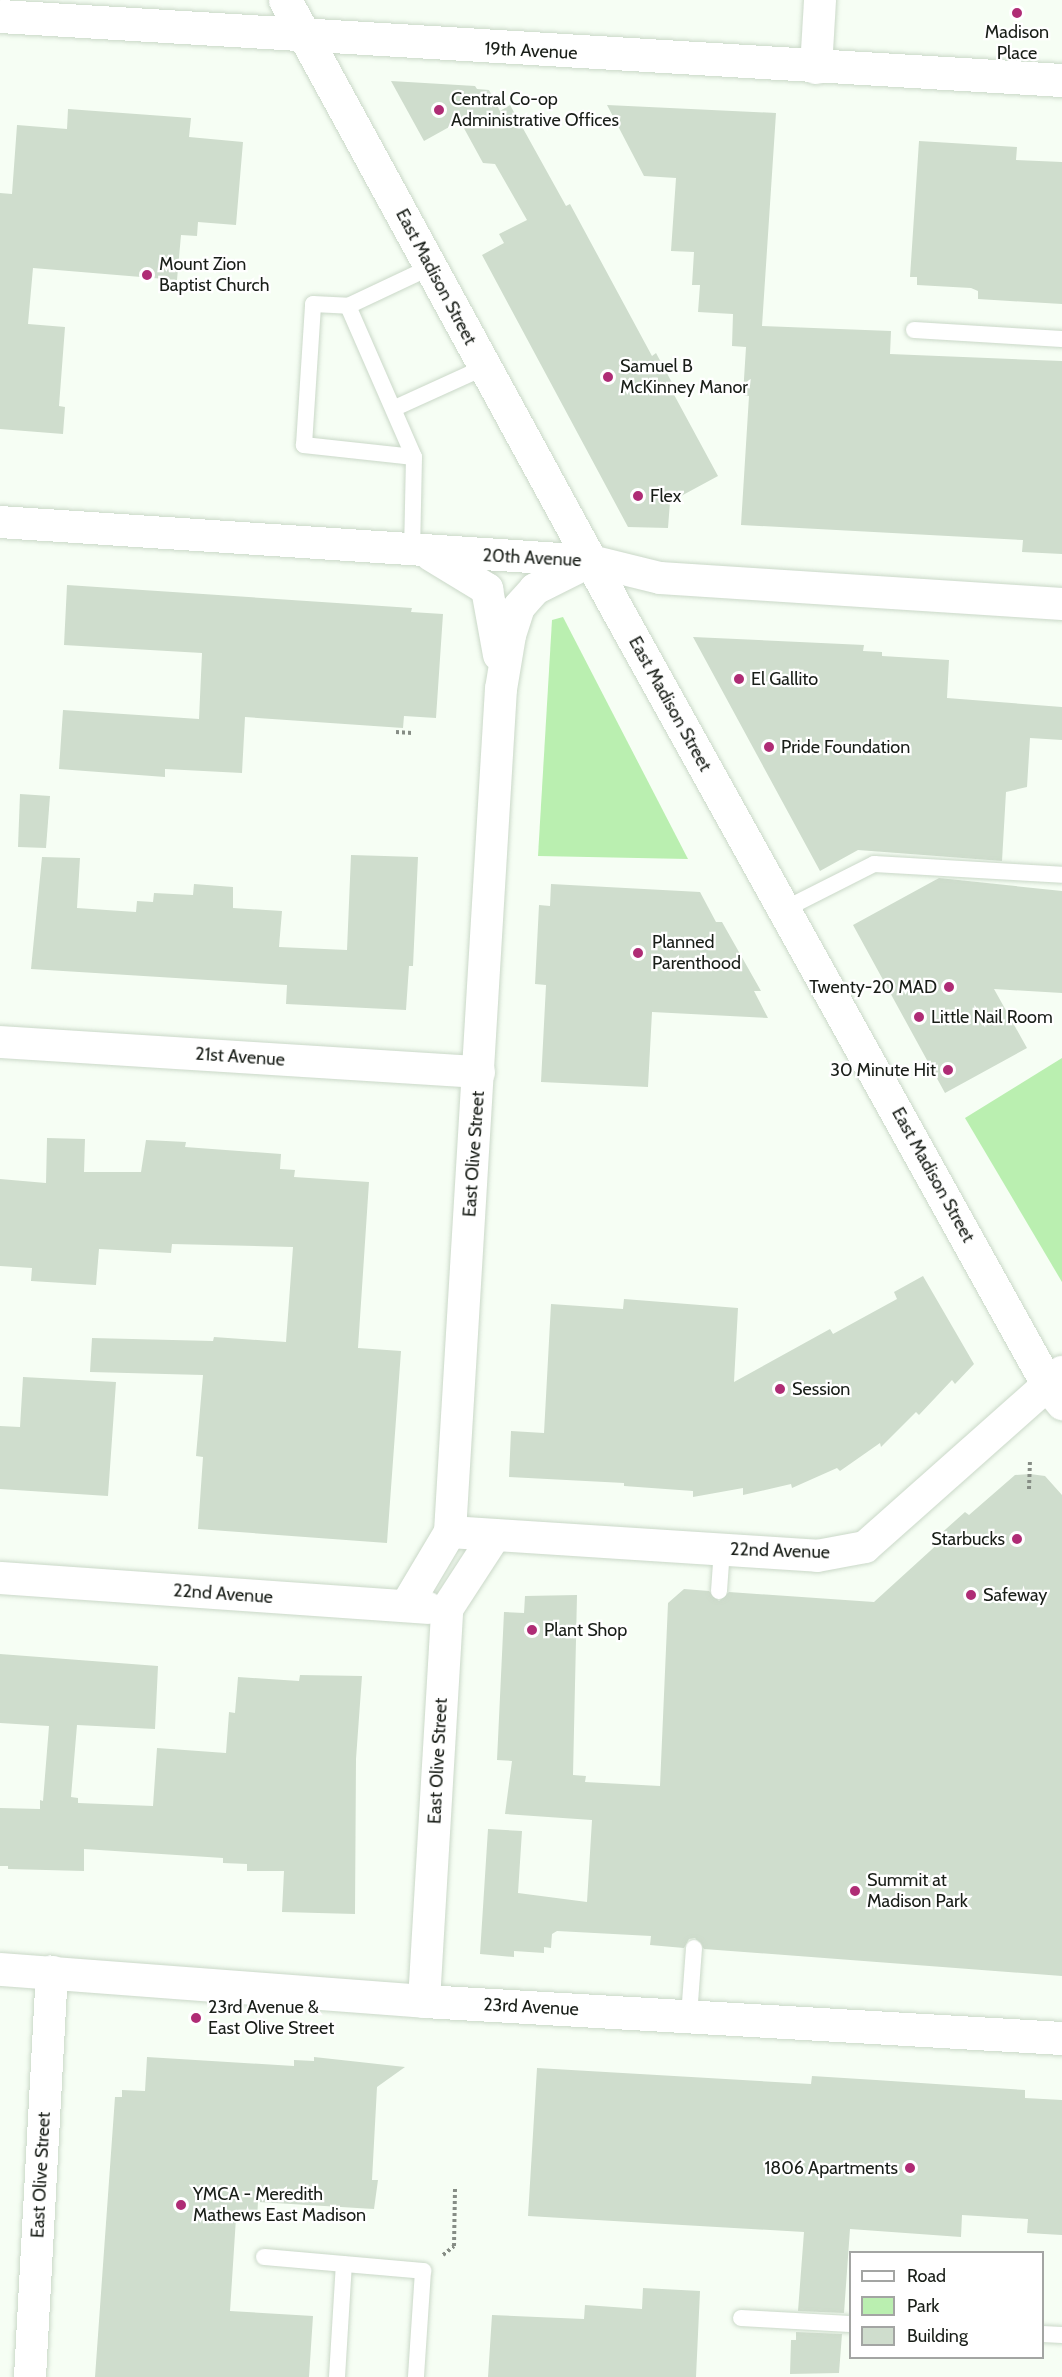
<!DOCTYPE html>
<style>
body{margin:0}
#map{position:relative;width:1062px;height:2377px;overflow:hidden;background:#f6fef4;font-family:Cabin,sans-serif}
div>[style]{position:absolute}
.green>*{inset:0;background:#baefb0}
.building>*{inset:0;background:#cfddcd}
.path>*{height:4px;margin-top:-2px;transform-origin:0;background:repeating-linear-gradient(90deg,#868d85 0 3px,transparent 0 6px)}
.roads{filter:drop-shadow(0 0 2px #cad8c8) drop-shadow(0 0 2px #cad8c8)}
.lane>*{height:16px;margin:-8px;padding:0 8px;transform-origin:8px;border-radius:8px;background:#fff}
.street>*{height:32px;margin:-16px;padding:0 16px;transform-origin:16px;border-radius:16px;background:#fff}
.secondary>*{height:33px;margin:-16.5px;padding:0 16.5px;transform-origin:16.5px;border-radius:16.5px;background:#fff}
.primary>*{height:33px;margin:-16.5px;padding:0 16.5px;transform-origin:16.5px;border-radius:16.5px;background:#fff}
.dots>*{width:16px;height:16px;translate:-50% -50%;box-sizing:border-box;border:3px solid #fff;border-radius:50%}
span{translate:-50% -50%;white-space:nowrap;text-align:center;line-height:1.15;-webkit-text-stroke:4.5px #fff;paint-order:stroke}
.poi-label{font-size:18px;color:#191e18}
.left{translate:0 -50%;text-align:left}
.right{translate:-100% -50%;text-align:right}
.street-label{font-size:18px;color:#191e18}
.legend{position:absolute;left:849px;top:2251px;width:195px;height:108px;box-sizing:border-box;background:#fff;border:2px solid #a3a5a3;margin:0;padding:8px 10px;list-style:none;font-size:18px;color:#191e18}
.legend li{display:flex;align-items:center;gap:12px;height:30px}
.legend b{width:30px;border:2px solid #a3a5a3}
</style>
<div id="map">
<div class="green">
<div style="clip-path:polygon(563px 617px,688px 859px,538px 856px,552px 620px)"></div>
<div style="clip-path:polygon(1062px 1058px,1062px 1282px,965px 1118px)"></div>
</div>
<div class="building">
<div style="clip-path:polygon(391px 81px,475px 86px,477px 89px,489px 90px,500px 111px,510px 105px,566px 206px,570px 204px,652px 356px,656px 353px,677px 392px,672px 391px,718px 476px,670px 502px,668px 528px,628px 527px,482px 255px,504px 243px,499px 234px,527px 220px,495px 164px,483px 163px,460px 121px,424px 141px)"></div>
<div style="clip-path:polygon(607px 105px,776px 113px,762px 326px,891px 331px,890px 354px,1062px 361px,1062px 554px,1022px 552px,1023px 540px,741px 525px,749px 396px,743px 395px,746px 347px,732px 346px,733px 314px,698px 312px,700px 285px,692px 285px,694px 252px,671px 251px,676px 178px,644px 176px)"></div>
<div style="clip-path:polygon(68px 109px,191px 118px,189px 137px,243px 142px,236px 225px,198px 222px,197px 236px,181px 235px,177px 280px,33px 268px,28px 324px,65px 327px,59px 406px,65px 407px,63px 434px,0 429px,0 193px,12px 194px,17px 125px,67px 129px)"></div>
<div style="clip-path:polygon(919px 141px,1017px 147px,1016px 160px,1062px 162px,1062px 304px,978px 299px,978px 291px,971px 288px,917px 285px,917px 277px,910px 277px)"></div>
<div style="clip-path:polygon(67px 585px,412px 608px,411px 612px,443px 614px,436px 718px,404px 716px,403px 728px,245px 717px,242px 773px,165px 769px,165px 777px,59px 769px,63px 710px,199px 719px,202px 653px,64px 645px)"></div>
<div style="clip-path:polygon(693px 637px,864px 645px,863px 651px,882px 652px,882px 656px,949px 660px,947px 698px,1062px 707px,1062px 740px,1030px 738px,1027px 787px,1006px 792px,1002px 861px,858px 850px,820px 871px)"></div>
<div style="clip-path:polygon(20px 794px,50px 796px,46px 848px,18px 847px)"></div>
<div style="clip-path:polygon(351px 855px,418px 857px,413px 966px,409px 966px,406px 1010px,286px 1004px,287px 985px,31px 969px,42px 857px,80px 858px,77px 908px,136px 912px,137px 901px,153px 902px,154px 893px,193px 895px,194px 884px,233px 887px,233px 908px,282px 911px,279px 947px,347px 950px)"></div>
<div style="clip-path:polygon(939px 878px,1062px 891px,1062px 993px,994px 989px,1027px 1048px,945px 1093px,853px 925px)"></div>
<div style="clip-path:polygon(551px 884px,700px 892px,716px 922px,722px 922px,761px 991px,754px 991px,768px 1018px,652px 1012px,648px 1087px,541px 1082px,546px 985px,535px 984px,539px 905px,550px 906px)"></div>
<div style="clip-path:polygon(47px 1138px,85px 1139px,84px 1172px,141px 1172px,146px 1140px,186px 1142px,185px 1147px,281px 1154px,280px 1169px,295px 1170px,294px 1177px,369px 1182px,358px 1348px,401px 1351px,387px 1543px,198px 1529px,203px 1457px,196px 1456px,203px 1375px,90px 1372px,92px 1338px,213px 1341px,214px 1337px,286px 1342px,293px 1247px,172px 1244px,171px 1253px,99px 1249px,96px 1285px,31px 1281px,32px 1268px,0 1266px,0 1179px,46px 1183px)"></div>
<div style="clip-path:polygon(923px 1276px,974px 1364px,955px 1384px,952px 1380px,919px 1415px,916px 1412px,881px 1447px,880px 1443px,840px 1471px,837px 1468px,792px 1488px,791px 1484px,743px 1495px,743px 1488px,693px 1497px,693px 1491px,624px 1486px,624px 1483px,509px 1477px,511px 1431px,544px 1433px,551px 1304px,623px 1309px,624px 1299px,738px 1308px,734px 1382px,830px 1329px,833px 1334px,897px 1299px,894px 1292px)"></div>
<div style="clip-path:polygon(23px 1377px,116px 1382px,108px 1496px,0 1489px,0 1426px,20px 1427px)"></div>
<div style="clip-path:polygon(1030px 1474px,1045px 1476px,1062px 1495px,1062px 1976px,704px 1949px,695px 1938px,689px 1939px,684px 1948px,650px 1945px,651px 1936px,557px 1931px,552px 1934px,551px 1948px,544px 1947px,544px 1953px,514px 1951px,514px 1957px,480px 1954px,488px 1829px,522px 1831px,518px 1893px,587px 1902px,592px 1820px,505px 1814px,512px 1761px,497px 1760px,504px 1612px,524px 1613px,525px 1596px,577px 1595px,573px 1775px,586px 1776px,585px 1782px,660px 1786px,668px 1603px,684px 1589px,709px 1591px,719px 1601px,729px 1592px,874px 1602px,941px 1541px,937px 1537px,965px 1512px,969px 1515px,1015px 1475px)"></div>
<div style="clip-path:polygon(0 1654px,158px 1666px,155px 1729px,77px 1725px,71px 1797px,78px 1798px,78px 1803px,153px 1806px,157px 1748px,226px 1753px,229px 1712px,235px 1713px,238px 1677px,299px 1681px,300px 1675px,362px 1676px,356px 1759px,355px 1914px,282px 1912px,284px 1871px,247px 1871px,247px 1864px,223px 1863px,223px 1858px,84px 1849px,84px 1871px,8px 1869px,8px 1866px,0 1866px,0 1808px,40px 1809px,40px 1800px,43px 1801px,49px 1726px,0 1723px)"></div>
<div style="clip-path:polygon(147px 2057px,294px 2066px,294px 2060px,314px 2061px,314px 2057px,405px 2067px,377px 2087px,372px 2180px,378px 2180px,374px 2209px,258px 2202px,257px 2219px,236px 2218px,230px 2311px,313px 2316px,309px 2377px,95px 2377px,115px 2097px,122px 2097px,122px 2090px,145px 2091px)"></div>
<div style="clip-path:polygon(537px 2068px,811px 2084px,812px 2076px,876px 2080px,1025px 2090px,1025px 2098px,1062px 2100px,1062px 2235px,1027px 2233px,1028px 2219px,962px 2215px,961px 2237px,850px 2229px,844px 2313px,798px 2311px,804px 2232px,528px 2216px)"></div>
<div style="clip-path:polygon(643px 2288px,700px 2291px,696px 2377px,488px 2377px,492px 2315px,584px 2319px,585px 2305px,642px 2309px)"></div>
<div style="clip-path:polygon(796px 2332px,842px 2334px,839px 2373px,790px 2374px,791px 2340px,796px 2340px)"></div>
</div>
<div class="path">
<div style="left:396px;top:732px;width:16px;rotate:4deg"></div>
<div style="left:1029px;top:1489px;width:27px;rotate:-88deg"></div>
<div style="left:443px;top:2255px;width:14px;rotate:-39deg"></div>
<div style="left:454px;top:2246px;width:59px;rotate:-89deg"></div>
</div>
<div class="roads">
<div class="lane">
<div style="left:348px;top:306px;width:165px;rotate:66.4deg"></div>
<div style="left:414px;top:457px;width:94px;rotate:91.2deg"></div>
<div style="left:914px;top:330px;width:148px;rotate:3.5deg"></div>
<div style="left:395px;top:408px;width:99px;rotate:-24.5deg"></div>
<div style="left:414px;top:457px;width:111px;rotate:-173.8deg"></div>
<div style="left:304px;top:445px;width:141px;rotate:-86.3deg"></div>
<div style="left:313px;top:304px;width:35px;rotate:3deg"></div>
<div style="left:348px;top:306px;width:92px;rotate:-25.2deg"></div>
<div style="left:785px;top:909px;width:100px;rotate:-26.8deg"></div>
<div style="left:874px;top:864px;width:188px;rotate:3.3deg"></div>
<div style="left:719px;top:1591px;width:42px;rotate:-85.9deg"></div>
<div style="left:689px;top:2016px;width:68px;rotate:-85.8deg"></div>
<div style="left:264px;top:2257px;width:160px;rotate:5deg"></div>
<div style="left:423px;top:2271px;width:106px;rotate:93.8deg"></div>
<div style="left:741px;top:2318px;width:109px;rotate:3.2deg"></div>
<div style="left:1042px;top:2334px;width:20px;rotate:3deg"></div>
<div style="left:337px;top:2377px;width:113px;rotate:-86.5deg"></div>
</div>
<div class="street">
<div style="left:816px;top:68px;width:68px;rotate:-86.6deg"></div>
<div style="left:0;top:522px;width:592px;rotate:3.78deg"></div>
<div style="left:591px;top:561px;width:71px;rotate:13.8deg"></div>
<div style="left:660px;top:578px;width:403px;rotate:3.7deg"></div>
<div style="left:431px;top:555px;width:66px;rotate:31.3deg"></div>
<div style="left:487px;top:589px;width:67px;rotate:79.7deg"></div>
<div style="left:0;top:1042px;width:480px;rotate:3.6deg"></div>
<div style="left:450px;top:1532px;width:368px;rotate:3.7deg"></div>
<div style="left:817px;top:1556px;width:49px;rotate:-10.6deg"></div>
<div style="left:865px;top:1547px;width:264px;rotate:-41.6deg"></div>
<div style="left:0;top:1578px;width:429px;rotate:4deg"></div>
<div style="left:406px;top:1606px;width:86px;rotate:-59.3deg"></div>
<div style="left:450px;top:1532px;width:845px;rotate:-86.54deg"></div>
<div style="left:501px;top:689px;width:55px;rotate:-80.5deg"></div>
<div style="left:510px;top:635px;width:29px;rotate:-72deg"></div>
<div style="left:519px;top:607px;width:24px;rotate:-48deg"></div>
<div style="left:535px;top:589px;width:63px;rotate:-26.6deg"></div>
<div style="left:424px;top:2001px;width:393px;rotate:-86.6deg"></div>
<div style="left:447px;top:1609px;width:88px;rotate:-57deg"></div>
<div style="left:30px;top:2377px;width:406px;rotate:-86.9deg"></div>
</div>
<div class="secondary">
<div style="left:0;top:16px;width:1064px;rotate:3.45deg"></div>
</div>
<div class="primary">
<div style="left:285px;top:0;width:698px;rotate:61.42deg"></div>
<div style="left:619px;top:613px;width:885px;rotate:60.95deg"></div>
<div style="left:1049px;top:1387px;width:21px;rotate:51deg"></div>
<div style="left:0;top:1969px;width:425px;rotate:4.3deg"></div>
<div style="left:424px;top:2001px;width:639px;rotate:3.32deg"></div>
</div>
</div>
<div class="dots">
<div style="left:1017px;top:13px;background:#af2c75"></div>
<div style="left:439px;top:110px;background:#af2c75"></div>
<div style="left:147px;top:275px;background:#af2c75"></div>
<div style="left:608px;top:377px;background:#af2c75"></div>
<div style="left:638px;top:496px;background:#af2c75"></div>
<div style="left:739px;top:679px;background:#af2c75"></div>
<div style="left:769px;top:747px;background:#af2c75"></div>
<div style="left:638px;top:953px;background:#af2c75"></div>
<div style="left:949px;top:987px;background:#af2c75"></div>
<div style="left:919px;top:1017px;background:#af2c75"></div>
<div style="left:948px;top:1070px;background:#af2c75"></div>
<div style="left:780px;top:1389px;background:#af2c75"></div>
<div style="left:1017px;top:1539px;background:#af2c75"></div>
<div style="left:971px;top:1595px;background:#af2c75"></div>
<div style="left:532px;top:1630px;background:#af2c75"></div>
<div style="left:855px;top:1891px;background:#af2c75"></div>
<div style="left:196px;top:2018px;background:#af2c75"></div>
<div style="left:910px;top:2168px;background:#af2c75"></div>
<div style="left:181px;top:2205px;background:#af2c75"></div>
</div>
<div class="poi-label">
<span style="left:1017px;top:43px">Madison<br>Place</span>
<span class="left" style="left:451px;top:110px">Central Co-op<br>Administrative Offices</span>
<span class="left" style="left:159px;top:275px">Mount Zion<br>Baptist Church</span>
<span class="left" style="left:620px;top:377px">Samuel B<br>McKinney Manor</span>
<span class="left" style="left:650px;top:496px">Flex</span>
<span class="left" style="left:751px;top:679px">El Gallito</span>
<span class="left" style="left:781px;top:747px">Pride Foundation</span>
<span class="left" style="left:652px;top:953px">Planned<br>Parenthood</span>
<span class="right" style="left:937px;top:987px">Twenty-20 MAD</span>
<span class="left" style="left:931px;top:1017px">Little Nail Room</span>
<span class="right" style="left:936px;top:1070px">30 Minute Hit</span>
<span class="left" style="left:792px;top:1389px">Session</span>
<span class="right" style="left:1005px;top:1539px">Starbucks</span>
<span class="left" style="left:983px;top:1595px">Safeway</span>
<span class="left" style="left:544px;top:1630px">Plant Shop</span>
<span class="left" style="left:867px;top:1891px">Summit at<br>Madison Park</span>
<span class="left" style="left:208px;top:2018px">23rd Avenue &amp;<br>East Olive Street</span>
<span class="right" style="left:898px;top:2168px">1806 Apartments</span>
<span class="left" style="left:193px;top:2205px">YMCA - Meredith<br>Mathews East Madison</span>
</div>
<div class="street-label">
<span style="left:531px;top:51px;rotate:3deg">19th Avenue</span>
<span style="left:436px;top:277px;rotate:62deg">East Madison Street</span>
<span style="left:532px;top:558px;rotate:3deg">20th Avenue</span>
<span style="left:670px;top:704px;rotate:61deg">East Madison Street</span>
<span style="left:240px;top:1057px;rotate:4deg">21st Avenue</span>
<span style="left:474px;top:1154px;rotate:-86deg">East Olive Street</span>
<span style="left:933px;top:1175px;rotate:61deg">East Madison Street</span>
<span style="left:780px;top:1551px;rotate:2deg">22nd Avenue</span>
<span style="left:223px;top:1594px;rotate:4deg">22nd Avenue</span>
<span style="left:438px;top:1761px;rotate:-87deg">East Olive Street</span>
<span style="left:531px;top:2007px;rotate:3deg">23rd Avenue</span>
<span style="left:41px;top:2175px;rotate:-87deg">East Olive Street</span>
</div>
<ul class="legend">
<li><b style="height:8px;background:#fff"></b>Road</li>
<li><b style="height:16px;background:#baefb0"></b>Park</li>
<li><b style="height:16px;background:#cfddcd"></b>Building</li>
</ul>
</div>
